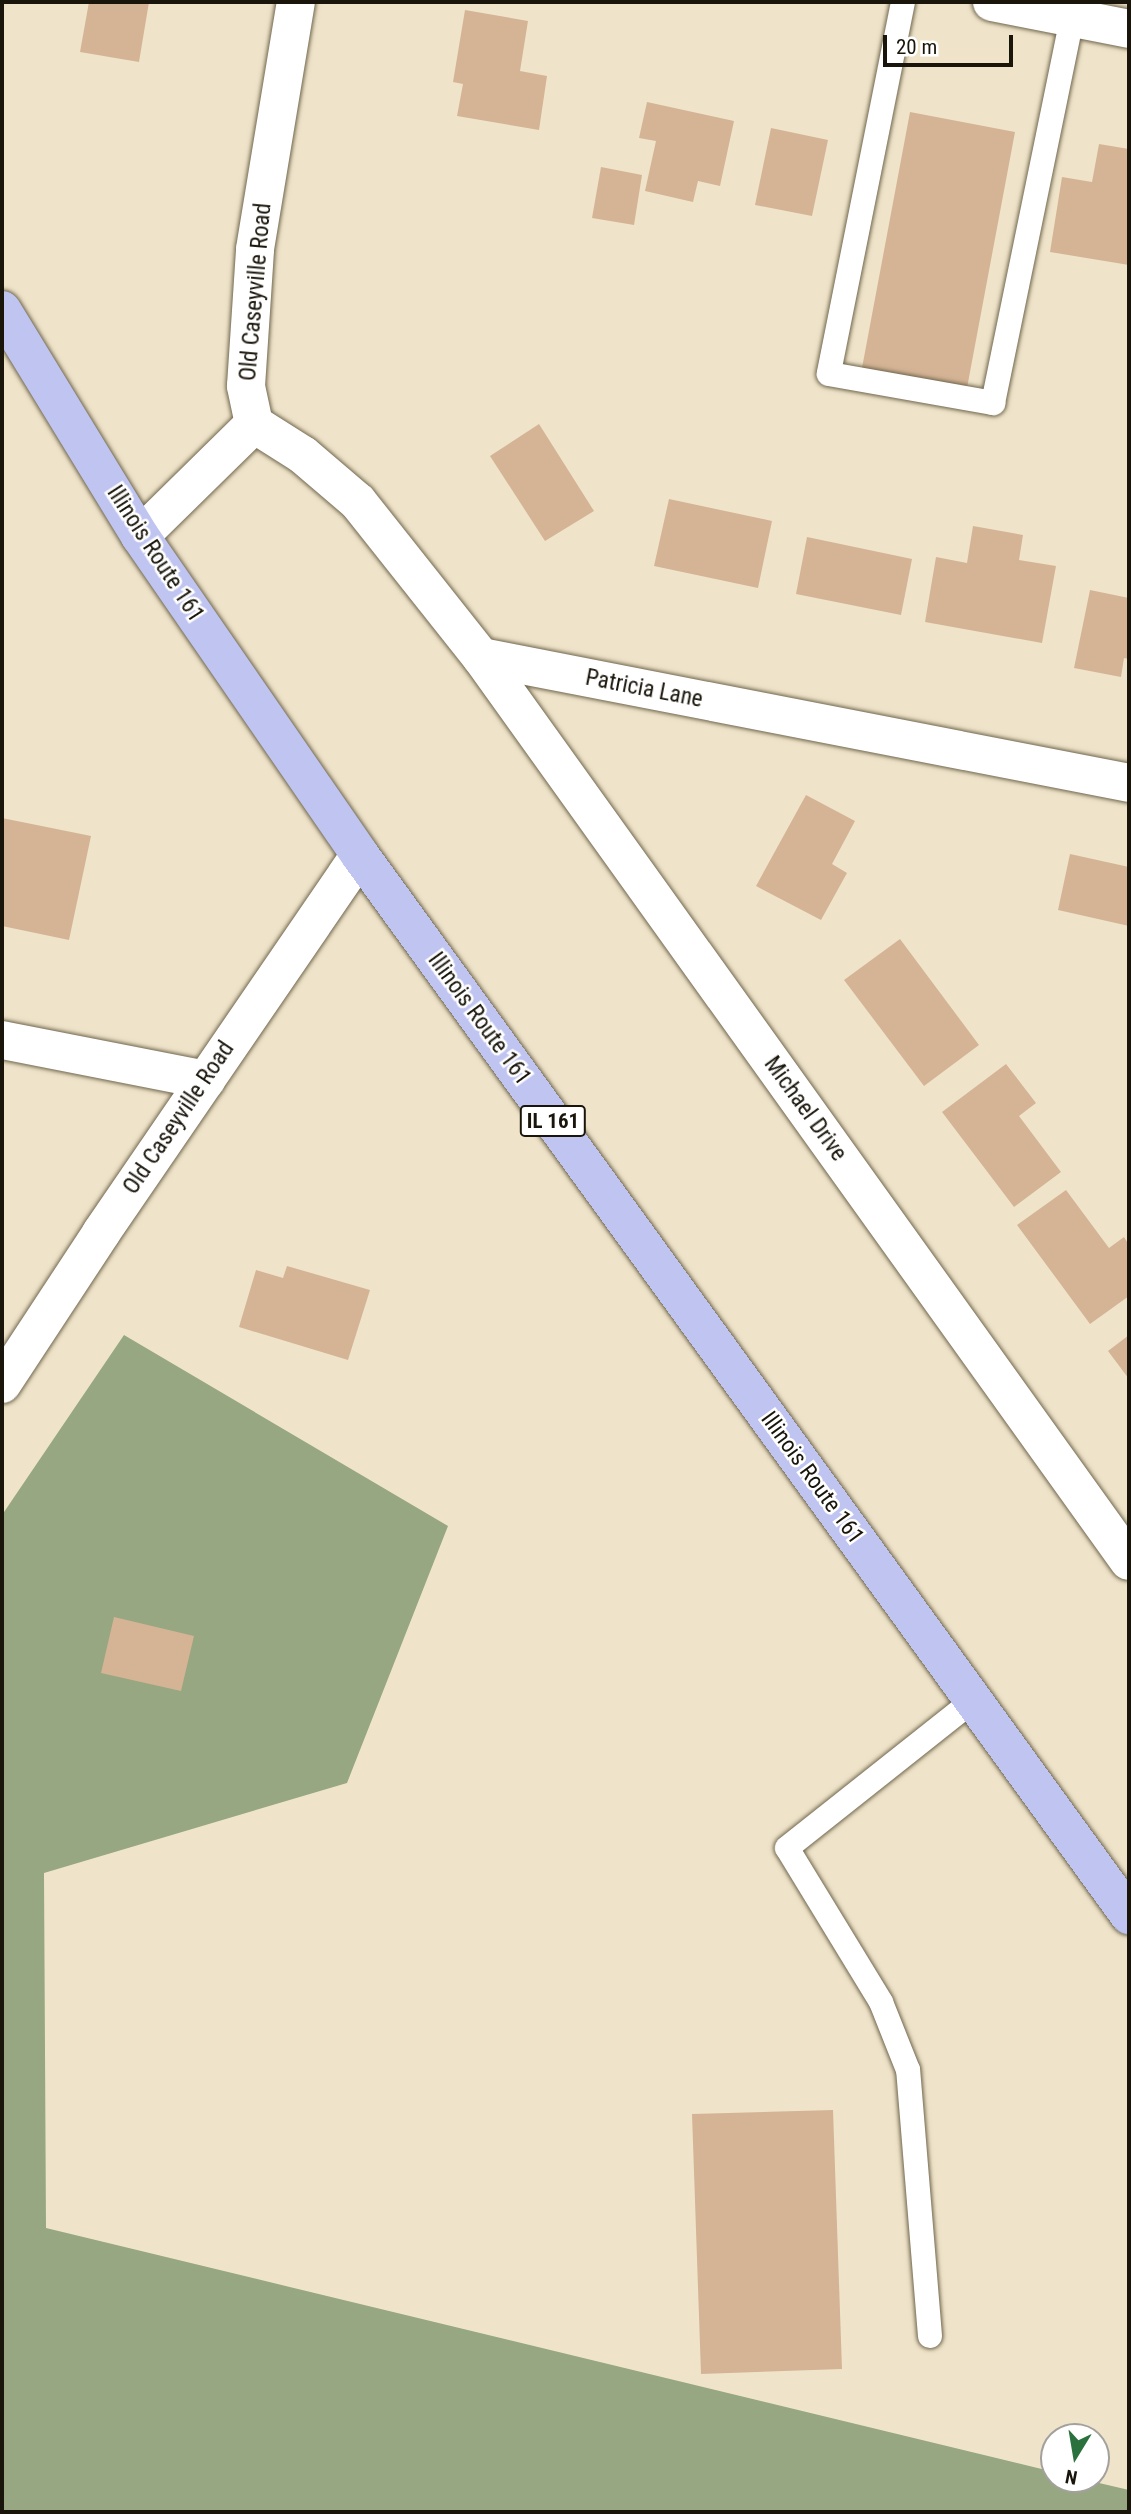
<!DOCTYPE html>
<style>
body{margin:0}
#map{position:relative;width:1131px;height:2514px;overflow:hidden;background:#efe4c9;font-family:"Roboto Condensed",sans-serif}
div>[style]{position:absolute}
.forest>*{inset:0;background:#96a781}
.building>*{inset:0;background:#d5b495}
.roads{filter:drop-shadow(0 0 2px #70664e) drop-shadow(0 0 2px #70664e)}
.service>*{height:24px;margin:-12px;padding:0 12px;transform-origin:12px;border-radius:12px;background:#fff}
.minor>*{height:38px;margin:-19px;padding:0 19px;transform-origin:19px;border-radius:19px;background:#fff}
.primary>*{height:38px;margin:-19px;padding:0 19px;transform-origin:19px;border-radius:19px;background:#bfc5f0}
span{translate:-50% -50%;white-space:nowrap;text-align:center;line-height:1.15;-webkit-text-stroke:5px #fff;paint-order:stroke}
.shield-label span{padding:2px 5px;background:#fff;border:2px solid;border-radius:5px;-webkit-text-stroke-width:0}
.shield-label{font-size:21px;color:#19150b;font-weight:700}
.street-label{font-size:23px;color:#19150b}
.frame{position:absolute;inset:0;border:4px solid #19150b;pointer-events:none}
.north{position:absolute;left:1040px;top:2423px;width:70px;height:70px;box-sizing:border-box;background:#fff;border:2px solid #a3a19d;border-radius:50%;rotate:191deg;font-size:19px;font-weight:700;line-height:28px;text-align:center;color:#19150b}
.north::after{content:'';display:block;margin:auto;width:24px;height:32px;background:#2b713d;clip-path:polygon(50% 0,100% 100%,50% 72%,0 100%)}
.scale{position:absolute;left:883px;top:35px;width:130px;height:32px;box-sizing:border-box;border:4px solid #19150b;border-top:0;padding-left:9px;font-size:21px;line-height:24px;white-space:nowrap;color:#19150b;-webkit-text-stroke:5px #fff;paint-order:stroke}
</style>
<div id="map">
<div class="forest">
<div style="clip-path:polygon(124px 1335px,448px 1526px,347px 1783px,44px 1873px,46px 2228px,1054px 2472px,1054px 2479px,1082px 2479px,1129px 2490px,1129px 2512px,2px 2512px,2px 1515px)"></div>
</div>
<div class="building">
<div style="clip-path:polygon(89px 2px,149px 2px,139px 62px,80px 52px)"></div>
<div style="clip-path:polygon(465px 10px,528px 21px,520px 71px,547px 76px,539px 130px,457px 116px,463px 84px,453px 82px)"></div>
<div style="clip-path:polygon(647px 102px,734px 121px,720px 186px,698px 181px,693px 202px,645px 191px,656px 141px,639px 138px)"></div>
<div style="clip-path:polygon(910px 112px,1015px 132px,967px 388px,862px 368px)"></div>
<div style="clip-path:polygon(771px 128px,828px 140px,812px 216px,755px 205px)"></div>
<div style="clip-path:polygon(1099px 144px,1129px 149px,1129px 265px,1050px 252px,1062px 177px,1092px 182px)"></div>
<div style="clip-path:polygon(601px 167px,642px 175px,634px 225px,592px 218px)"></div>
<div style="clip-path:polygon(539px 424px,594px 511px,545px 541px,490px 456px)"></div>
<div style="clip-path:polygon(669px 499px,772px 521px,758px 588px,654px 566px)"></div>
<div style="clip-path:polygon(973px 526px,1023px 535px,1019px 560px,1056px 566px,1042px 643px,925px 622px,936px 557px,967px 563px)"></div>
<div style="clip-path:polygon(807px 537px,912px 559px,901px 615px,796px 594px)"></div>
<div style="clip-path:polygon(1090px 590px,1129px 598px,1129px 659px,1124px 658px,1121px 677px,1074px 668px)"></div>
<div style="clip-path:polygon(806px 795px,855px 821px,832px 864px,847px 873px,821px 920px,756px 886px)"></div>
<div style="clip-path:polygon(2px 818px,91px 836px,69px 940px,2px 926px)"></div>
<div style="clip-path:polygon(1070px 854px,1129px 867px,1129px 926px,1058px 910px)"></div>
<div style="clip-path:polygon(900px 939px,979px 1045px,924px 1086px,844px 980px)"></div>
<div style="clip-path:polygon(1006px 1064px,1036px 1103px,1019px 1116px,1061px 1172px,1014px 1207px,942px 1112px)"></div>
<div style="clip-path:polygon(1066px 1190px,1109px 1248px,1124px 1237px,1129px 1245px,1129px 1296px,1090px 1324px,1017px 1225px)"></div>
<div style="clip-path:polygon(287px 1266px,370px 1290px,348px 1360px,239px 1327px,256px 1270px,283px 1278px)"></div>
<div style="clip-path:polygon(1129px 1335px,1129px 1379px,1108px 1351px)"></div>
<div style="clip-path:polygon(114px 1617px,194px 1636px,181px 1691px,101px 1673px)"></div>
<div style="clip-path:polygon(833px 2110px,842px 2369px,701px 2374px,692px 2114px)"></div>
</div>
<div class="roads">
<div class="service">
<div style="left:903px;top:2px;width:379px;rotate:101.3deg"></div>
<div style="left:829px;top:374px;width:167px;rotate:10deg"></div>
<div style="left:993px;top:403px;width:393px;rotate:-78.4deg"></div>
<div style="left:930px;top:2336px;width:267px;rotate:-94.7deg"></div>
<div style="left:908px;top:2070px;width:73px;rotate:-111.7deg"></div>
<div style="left:881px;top:2002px;width:180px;rotate:-121.4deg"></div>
<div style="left:787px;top:1848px;width:238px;rotate:-38.4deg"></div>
</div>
<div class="minor">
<div style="left:992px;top:2px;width:140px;rotate:11.1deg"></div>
<div style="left:254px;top:424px;width:58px;rotate:32.3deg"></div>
<div style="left:303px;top:455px;width:72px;rotate:40.5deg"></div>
<div style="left:358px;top:502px;width:198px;rotate:51.6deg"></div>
<div style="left:481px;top:657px;width:660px;rotate:11deg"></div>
<div style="left:140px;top:536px;width:160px;rotate:-44.5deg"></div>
<div style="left:254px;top:424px;width:39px;rotate:-102deg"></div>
<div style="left:246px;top:386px;width:137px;rotate:-86.2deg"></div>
<div style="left:255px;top:249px;width:250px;rotate:-80.6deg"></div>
<div style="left:481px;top:657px;width:1112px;rotate:54.37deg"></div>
<div style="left:2px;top:1040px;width:208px;rotate:11.1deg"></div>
<div style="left:2px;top:1384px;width:181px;rotate:-56.7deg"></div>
<div style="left:101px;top:1233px;width:458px;rotate:-55.6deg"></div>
</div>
<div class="primary">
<div style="left:2px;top:310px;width:265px;rotate:58.6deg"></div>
<div style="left:140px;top:536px;width:388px;rotate:55.4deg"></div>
<div style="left:360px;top:855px;width:1310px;rotate:54.04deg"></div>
</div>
</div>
<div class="shield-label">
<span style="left:553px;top:1121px">IL 161</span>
</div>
<div class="street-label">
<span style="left:256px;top:292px;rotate:-85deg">Old Caseyville Road</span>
<span style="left:155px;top:554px;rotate:57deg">Illinois Route 161</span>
<span style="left:644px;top:689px;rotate:11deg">Patricia Lane</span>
<span style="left:479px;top:1019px;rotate:54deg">Illinois Route 161</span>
<span style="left:805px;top:1109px;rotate:54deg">Michael Drive</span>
<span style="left:179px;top:1118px;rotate:-56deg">Old Caseyville Road</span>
<span style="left:812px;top:1478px;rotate:54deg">Illinois Route 161</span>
</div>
<div class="frame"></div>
<div class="north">N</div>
<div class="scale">20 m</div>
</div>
